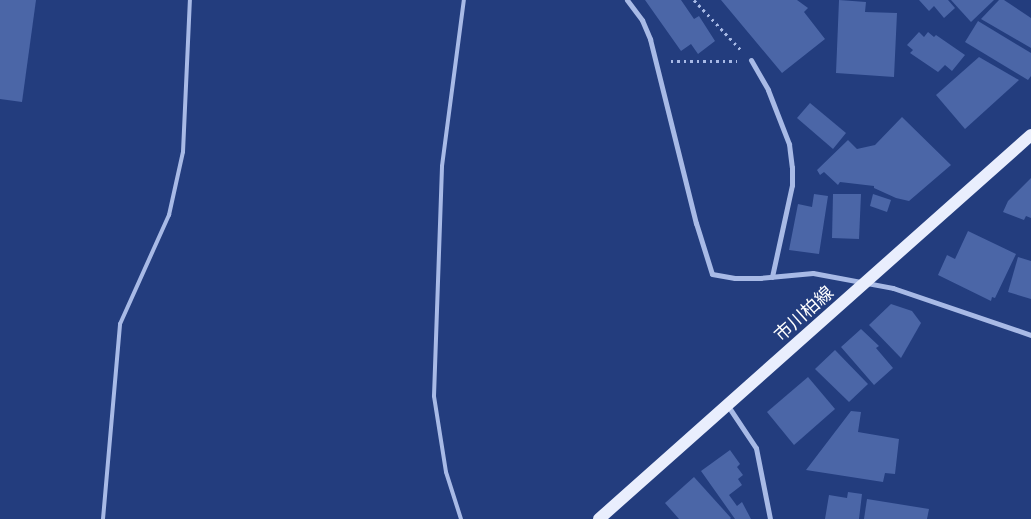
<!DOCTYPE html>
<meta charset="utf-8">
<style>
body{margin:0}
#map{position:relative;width:1031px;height:519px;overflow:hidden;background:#233d7e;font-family:Roboto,"Noto Sans JP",sans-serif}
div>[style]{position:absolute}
.building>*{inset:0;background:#4b66a7}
.path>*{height:3px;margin-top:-1.5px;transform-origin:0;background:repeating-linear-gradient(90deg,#a8bae6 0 2.5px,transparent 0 6.5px)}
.lane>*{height:4px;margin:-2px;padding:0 2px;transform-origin:2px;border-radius:2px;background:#a8bae6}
.street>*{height:5px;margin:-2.5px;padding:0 2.5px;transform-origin:2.5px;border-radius:2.5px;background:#a8bae6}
.primary>*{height:12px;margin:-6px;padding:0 6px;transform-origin:6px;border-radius:6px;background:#e9eefd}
span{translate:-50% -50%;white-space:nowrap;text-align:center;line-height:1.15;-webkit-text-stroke:4px #233d7e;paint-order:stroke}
.street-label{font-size:18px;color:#fff}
</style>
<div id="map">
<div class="building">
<div style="clip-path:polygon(0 0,36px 0,22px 102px,0 99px)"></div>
<div style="clip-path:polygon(645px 0,681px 0,694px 19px,699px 16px,715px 41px,698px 54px,691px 44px,681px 51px)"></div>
<div style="clip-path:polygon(721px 0,797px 0,808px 8px,804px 12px,825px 39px,782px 73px)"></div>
<div style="clip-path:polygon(839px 0,866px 2px,865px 12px,897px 13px,894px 77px,836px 73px)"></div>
<div style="clip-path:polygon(919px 0,948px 0,955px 8px,944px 18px,934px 6px,929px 11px)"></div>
<div style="clip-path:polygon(951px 0,994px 0,971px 22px)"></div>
<div style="clip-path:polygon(999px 0,1004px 0,1031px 18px,1031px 48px,981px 19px)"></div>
<div style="clip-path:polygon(978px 21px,1031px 53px,1031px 76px,1028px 80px,965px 42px)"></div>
<div style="clip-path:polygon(919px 32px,924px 37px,928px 32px,934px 37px,936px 35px,965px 55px,952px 71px,945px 65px,938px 72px,910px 53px,913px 50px,907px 45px)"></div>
<div style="clip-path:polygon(979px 57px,1019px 80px,965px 129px,936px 95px)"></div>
<div style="clip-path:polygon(810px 103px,846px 133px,833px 149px,797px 118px)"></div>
<div style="clip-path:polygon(902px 117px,951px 165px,909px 201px,896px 198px,874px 188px,874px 186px,840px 182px,838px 185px,824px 172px,820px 175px,817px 170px,848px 140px,857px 149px,875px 145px)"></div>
<div style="clip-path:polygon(1031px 178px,1031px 218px,1026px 216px,1024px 220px,1003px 212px,1008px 201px)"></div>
<div style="clip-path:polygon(814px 194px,828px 196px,819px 254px,789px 250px,798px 204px,812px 207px)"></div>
<div style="clip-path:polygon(833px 194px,861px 194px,859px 239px,832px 238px)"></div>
<div style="clip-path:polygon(873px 194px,891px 200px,887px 212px,870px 206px)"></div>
<div style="clip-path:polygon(968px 231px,1016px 254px,995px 298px,992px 297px,991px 301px,938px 275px,947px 255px,955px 259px)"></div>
<div style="clip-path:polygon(1018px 257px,1031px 261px,1031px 299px,1008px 292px)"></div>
<div style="clip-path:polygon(891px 304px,912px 311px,921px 323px,901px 358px,869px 325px)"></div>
<div style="clip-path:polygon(861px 329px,879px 346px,876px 348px,893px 368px,874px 385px,841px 347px)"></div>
<div style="clip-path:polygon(835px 350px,868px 384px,849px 402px,815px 369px)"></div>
<div style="clip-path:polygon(808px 377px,835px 409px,794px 445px,767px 412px)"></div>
<div style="clip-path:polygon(851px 411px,861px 412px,858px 432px,899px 439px,895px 474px,885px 473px,883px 482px,806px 470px)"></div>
<div style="clip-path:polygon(730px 450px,740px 464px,737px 467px,743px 475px,738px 479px,742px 485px,729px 495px,737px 506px,742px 502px,751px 519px,735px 519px,701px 471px)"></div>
<div style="clip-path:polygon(694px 477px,731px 518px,730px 519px,679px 519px,665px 503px)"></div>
<div style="clip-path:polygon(848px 492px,862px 494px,859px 519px,825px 519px,829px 495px,847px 498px)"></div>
<div style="clip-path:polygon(867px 499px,929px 509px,927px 519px,864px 519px)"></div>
</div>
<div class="path">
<div style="left:694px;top:0;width:69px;rotate:46.8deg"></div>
<div style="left:671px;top:61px;width:66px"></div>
</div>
<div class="lane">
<div style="left:103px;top:519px;width:196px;rotate:-85deg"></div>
<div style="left:120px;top:324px;width:120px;rotate:-65.8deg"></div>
<div style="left:169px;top:215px;width:65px;rotate:-77.5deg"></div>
<div style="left:183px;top:152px;width:152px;rotate:-87.4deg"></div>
<div style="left:461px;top:519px;width:49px;rotate:-107.7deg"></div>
<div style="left:446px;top:472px;width:77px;rotate:-99deg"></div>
<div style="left:434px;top:396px;width:230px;rotate:-88deg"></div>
<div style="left:442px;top:166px;width:167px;rotate:-82.5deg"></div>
</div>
<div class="street">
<div style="left:627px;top:0;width:25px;rotate:53deg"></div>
<div style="left:642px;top:20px;width:21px;rotate:67deg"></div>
<div style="left:650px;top:39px;width:190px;rotate:76deg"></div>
<div style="left:696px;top:223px;width:53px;rotate:72.6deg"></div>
<div style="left:712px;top:274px;width:23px;rotate:10deg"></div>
<div style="left:735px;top:278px;width:25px"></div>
<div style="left:760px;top:278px;width:53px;rotate:-5.4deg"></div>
<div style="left:813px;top:273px;width:81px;rotate:10.6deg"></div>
<div style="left:893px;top:288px;width:146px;rotate:18.8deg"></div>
<div style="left:751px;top:60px;width:34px;rotate:60deg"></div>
<div style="left:768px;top:90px;width:58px;rotate:68.7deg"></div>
<div style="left:789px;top:144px;width:23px;rotate:83deg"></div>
<div style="left:792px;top:167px;width:18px;rotate:90deg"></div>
<div style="left:792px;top:185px;width:94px;rotate:102.3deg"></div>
<div style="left:728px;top:406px;width:50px;rotate:56.3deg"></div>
<div style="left:756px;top:448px;width:72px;rotate:78.8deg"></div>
</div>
<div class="primary">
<div style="left:599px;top:519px;width:578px;rotate:-41.63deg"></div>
</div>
<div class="street-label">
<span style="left:804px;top:314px;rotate:-42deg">市川柏線</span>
</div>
</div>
